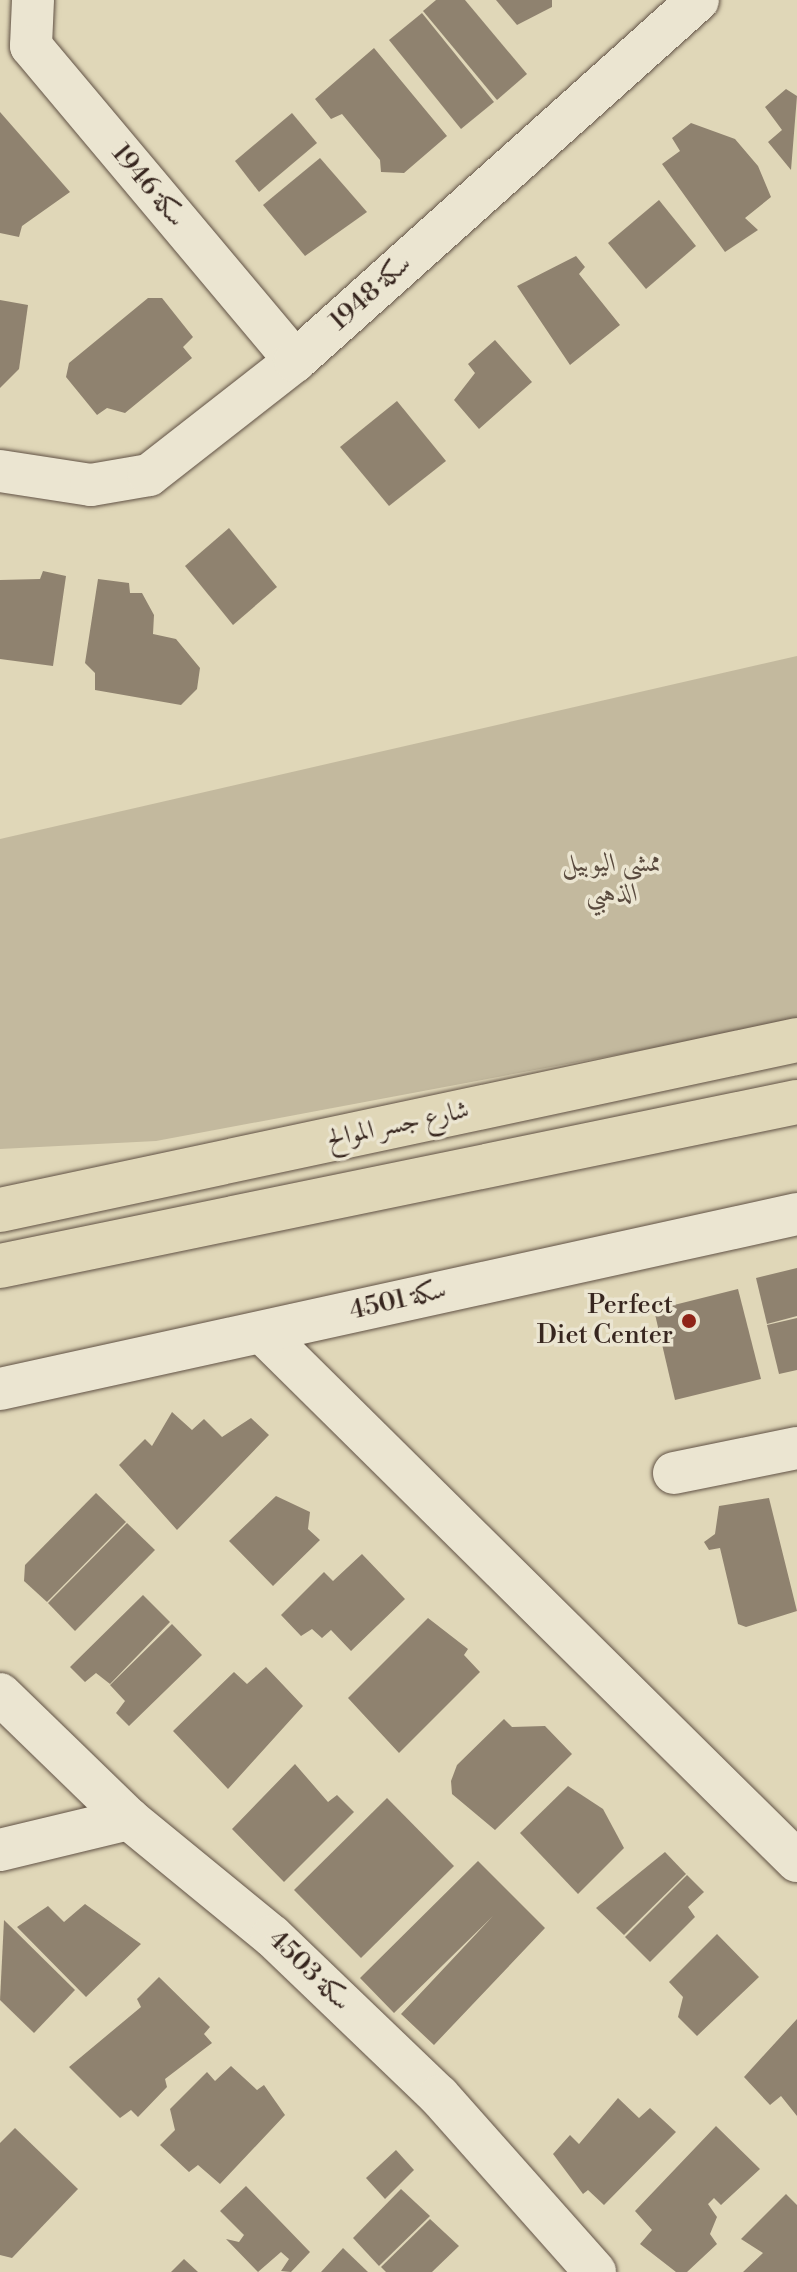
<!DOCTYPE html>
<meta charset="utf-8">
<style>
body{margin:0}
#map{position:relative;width:797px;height:2272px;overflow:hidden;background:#e0d7b8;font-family:"Libre Bodoni",Amiri,serif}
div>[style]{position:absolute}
.green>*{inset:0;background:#c3b99e}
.building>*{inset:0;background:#8f826f}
.roads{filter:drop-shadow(0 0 2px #615245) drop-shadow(0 0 2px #615245)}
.minor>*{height:42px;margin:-21px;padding:0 21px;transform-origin:21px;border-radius:21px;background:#ebe5d1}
.major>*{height:44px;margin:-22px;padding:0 22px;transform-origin:22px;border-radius:22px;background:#e0d7b8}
.dots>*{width:22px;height:22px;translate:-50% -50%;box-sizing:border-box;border:4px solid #ebe5d1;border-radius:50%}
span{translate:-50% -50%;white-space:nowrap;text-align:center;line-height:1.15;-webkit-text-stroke:7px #ebe5d1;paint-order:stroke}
.street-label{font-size:26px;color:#37261f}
.park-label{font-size:26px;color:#5a4b3f;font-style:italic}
.poi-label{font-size:26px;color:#37261f}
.right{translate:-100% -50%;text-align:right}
</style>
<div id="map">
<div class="green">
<div style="clip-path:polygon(797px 656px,797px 1021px,156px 1141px,0 1149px,0 839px)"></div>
</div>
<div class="building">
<div style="clip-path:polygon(436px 0,465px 0,527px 74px,497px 100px,423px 11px)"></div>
<div style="clip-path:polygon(496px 0,552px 0,552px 7px,517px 25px)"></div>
<div style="clip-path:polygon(422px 13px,494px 102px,461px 129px,389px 40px)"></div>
<div style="clip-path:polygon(374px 48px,447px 136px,404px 173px,381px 172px,380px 160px,342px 114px,331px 119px,315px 99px)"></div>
<div style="clip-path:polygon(786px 89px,797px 96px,791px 170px,768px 142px,782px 130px,765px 107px)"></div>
<div style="clip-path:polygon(0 112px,70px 192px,22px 226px,19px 237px,0 233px)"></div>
<div style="clip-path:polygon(292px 113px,317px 143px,259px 192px,235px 161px)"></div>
<div style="clip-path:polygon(691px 123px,735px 139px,758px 166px,771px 197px,745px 218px,758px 230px,725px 252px,662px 164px,680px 151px,672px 138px)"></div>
<div style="clip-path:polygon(320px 158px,367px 212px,305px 256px,263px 205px)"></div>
<div style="clip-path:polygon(659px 200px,696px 246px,646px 289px,608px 243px)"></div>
<div style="clip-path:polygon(576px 256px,585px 267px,579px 274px,620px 325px,570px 365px,517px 286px)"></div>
<div style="clip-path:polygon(148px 298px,162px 298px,193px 337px,183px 347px,192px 358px,125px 413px,107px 408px,97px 415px,66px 377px,69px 363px)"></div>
<div style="clip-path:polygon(0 300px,28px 305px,19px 369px,0 388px)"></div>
<div style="clip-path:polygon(495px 340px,532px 382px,479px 429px,454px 400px,475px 373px,468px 364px)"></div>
<div style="clip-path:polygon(397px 401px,446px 461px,389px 506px,340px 447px)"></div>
<div style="clip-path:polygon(229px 528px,277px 587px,233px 625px,185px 566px)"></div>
<div style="clip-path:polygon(43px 571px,66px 576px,53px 666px,0 659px,0 580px,40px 579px)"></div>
<div style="clip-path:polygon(98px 579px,129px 583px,130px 593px,142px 593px,154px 615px,153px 634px,176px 639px,200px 668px,197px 689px,181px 705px,95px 690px,95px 673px,85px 663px)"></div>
<div style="clip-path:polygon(797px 1268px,797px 1316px,767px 1324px,756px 1278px)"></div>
<div style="clip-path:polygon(738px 1289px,761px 1379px,675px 1400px,654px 1310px)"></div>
<div style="clip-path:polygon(797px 1318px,797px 1370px,779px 1374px,767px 1325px)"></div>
<div style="clip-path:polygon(172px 1412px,192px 1430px,204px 1419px,222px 1437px,251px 1418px,269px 1435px,177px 1530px,119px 1465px,145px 1439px,152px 1446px)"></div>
<div style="clip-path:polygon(96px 1493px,126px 1522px,47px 1602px,24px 1581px,25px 1565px)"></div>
<div style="clip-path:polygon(276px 1496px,310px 1512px,308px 1529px,320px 1540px,273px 1586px,229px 1541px)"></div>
<div style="clip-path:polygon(769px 1498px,797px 1611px,746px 1627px,738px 1624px,720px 1548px,709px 1550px,704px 1542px,715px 1534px,719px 1506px)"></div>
<div style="clip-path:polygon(127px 1523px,155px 1550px,75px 1631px,48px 1603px)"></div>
<div style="clip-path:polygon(362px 1554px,405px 1599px,351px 1651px,331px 1630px,322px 1638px,312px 1629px,301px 1636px,281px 1615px,324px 1572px,333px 1581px)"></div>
<div style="clip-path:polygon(143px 1595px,170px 1622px,110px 1684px,96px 1673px,85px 1682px,70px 1667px)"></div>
<div style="clip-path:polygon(428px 1618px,468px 1649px,464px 1655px,480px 1672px,399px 1753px,348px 1698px)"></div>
<div style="clip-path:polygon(172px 1624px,202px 1655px,129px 1726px,116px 1713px,125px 1701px,110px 1685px)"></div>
<div style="clip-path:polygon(266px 1667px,303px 1706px,228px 1789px,173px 1731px,234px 1672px,247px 1684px)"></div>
<div style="clip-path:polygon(504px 1719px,512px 1727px,545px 1726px,572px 1754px,495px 1830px,452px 1794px,451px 1781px,457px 1765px)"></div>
<div style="clip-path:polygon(295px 1764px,328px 1802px,337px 1795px,354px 1812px,284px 1882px,232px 1829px)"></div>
<div style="clip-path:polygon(568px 1786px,603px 1809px,624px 1848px,578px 1894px,520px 1833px)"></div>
<div style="clip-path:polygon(387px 1798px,454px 1866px,361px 1958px,294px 1890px)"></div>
<div style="clip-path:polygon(665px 1852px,686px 1874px,624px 1935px,596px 1908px)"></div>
<div style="clip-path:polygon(478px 1861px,545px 1928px,434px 2045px,401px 2014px,493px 1916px,394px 2013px,360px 1978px)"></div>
<div style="clip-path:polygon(687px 1875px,704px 1892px,688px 1907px,695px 1917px,650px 1962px,625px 1937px)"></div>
<div style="clip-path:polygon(85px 1904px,141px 1944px,86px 1997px,17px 1927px,48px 1906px,64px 1922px)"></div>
<div style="clip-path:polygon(4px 1920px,75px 1990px,34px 2033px,0 2000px)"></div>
<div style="clip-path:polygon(717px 1934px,759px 1977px,697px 2036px,678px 2017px,683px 1997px,669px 1982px)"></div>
<div style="clip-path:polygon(159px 1977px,210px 2027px,204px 2034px,212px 2043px,165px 2079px,167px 2087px,138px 2117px,131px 2110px,120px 2118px,69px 2067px,141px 2007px,137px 1999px)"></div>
<div style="clip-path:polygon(797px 2019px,797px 2116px,781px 2096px,770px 2105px,744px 2077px)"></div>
<div style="clip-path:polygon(231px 2066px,257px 2090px,264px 2085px,285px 2115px,220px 2184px,198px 2165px,189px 2172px,160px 2145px,175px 2130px,170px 2109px,207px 2072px,215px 2081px)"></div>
<div style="clip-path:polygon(618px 2098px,639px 2118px,650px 2108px,676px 2132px,604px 2205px,588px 2190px,583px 2194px,553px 2154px,570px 2135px,579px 2144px)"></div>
<div style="clip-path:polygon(716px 2126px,760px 2169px,721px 2205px,714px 2198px,708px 2204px,717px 2217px,710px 2234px,717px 2244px,687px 2272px,676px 2272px,640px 2244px,652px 2230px,635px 2211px)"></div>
<div style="clip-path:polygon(15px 2128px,78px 2189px,12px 2258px,0 2255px,0 2143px)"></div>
<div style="clip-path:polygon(396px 2150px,414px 2170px,385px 2199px,366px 2178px)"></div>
<div style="clip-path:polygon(246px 2186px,310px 2252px,291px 2272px,281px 2271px,289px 2259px,281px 2252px,258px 2272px,226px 2239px,239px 2242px,244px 2235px,220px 2211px)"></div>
<div style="clip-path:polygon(401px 2189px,430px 2216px,379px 2266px,353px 2238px)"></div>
<div style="clip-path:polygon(786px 2194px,797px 2205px,797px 2272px,743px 2272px,763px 2253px,741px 2239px)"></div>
<div style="clip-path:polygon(430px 2219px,459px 2246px,432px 2272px,386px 2272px,381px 2267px)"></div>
<div style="clip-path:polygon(343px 2248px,368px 2272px,321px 2272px)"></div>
<div style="clip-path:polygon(184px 2259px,198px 2272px,171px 2272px)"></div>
</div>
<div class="roads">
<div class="minor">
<div style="left:33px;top:0;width:46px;rotate:92.5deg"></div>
<div style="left:31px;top:46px;width:411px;rotate:50deg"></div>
<div style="left:0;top:471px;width:92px;rotate:8.7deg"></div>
<div style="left:91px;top:485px;width:59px;rotate:-9.8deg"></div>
<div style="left:149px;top:475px;width:185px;rotate:-38deg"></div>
<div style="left:295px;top:361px;width:541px;rotate:-41.85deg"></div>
<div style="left:263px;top:1333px;width:751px;rotate:44.68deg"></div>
<div style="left:0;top:1389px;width:816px;rotate:-12.38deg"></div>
<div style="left:674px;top:1473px;width:126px;rotate:-11.5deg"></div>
<div style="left:0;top:1694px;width:180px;rotate:44.1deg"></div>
<div style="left:129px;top:1819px;width:185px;rotate:39.3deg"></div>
<div style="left:272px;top:1936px;width:231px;rotate:43.8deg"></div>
<div style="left:439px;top:2096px;width:235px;rotate:48.4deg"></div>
<div style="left:0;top:1850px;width:133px;rotate:-13.5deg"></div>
</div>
<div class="major">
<div style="left:0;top:1210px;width:815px;rotate:-12.04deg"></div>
<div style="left:0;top:1266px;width:814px;rotate:-11.63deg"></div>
</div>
</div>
<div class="dots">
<div style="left:689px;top:1321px;background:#8f2418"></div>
</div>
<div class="street-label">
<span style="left:148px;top:186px;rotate:50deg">سكة 1946</span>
<span style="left:371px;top:293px;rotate:-42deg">سكة 1948</span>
<span style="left:398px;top:1125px;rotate:-12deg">شارع جسر الموالح</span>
<span style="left:398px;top:1301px;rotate:-13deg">سكة 4501</span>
<span style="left:309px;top:1971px;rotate:44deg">سكة 4503</span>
</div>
<div class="park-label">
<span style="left:612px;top:879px">ممشى اليوبيل<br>الذهبي</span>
</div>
<div class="poi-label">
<span class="right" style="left:673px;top:1321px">Perfect<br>Diet Center</span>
</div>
</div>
